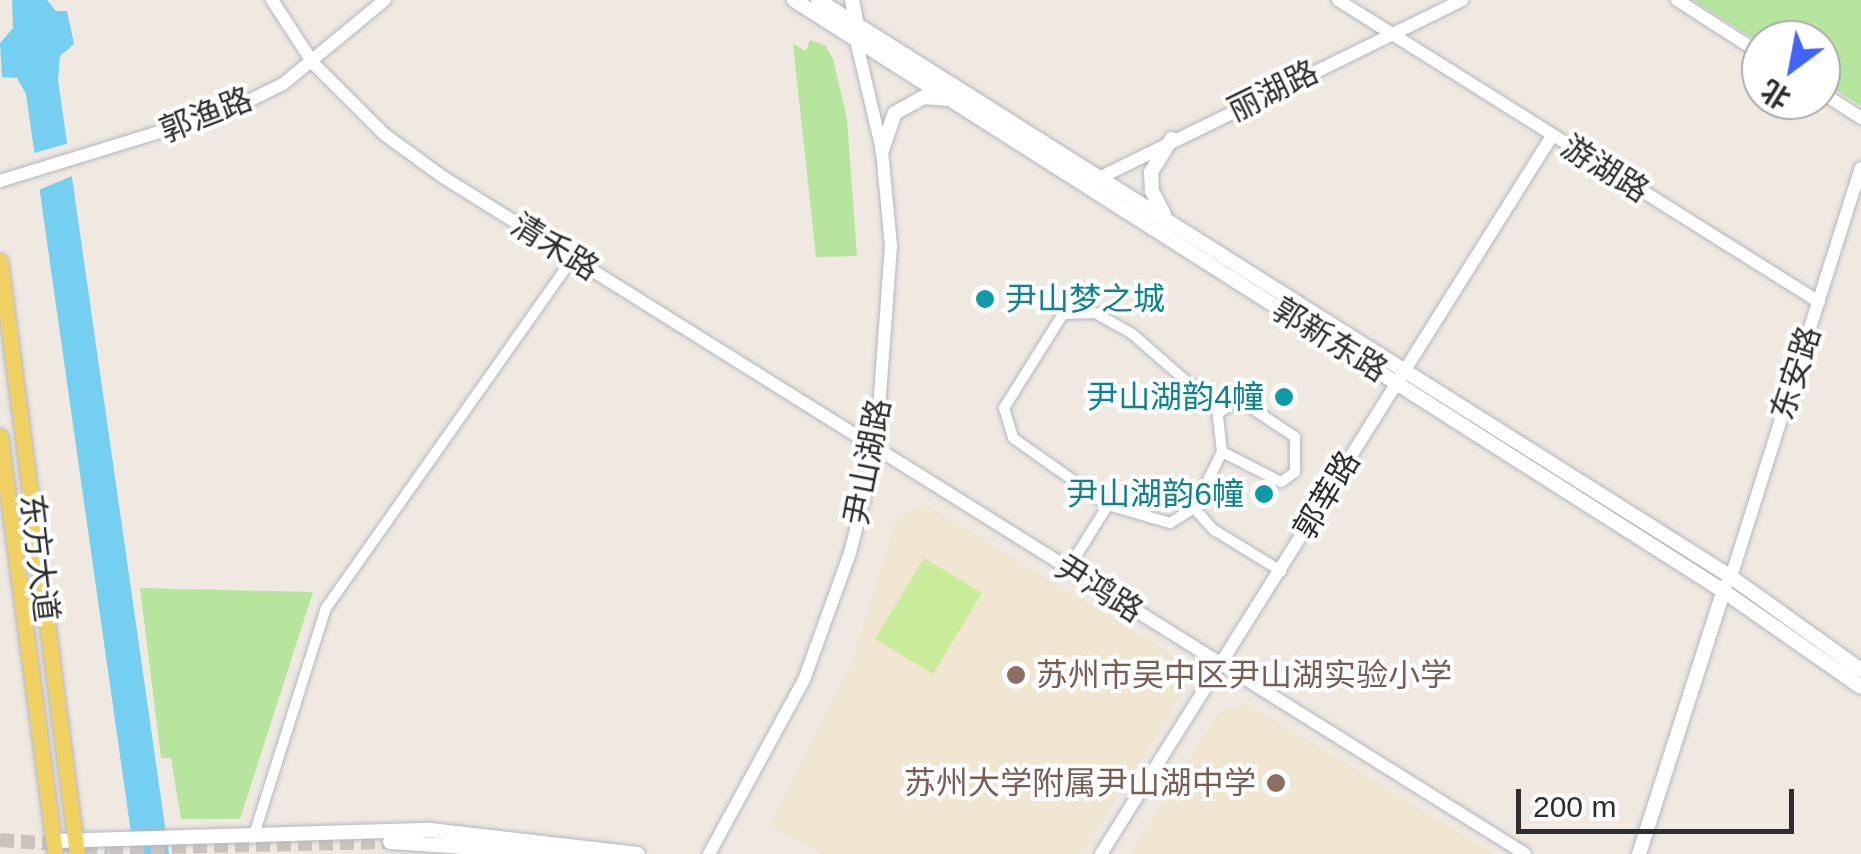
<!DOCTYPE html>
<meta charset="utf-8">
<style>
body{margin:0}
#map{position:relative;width:1861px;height:854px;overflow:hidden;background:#efe9e1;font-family:Helvetica,"Noto Sans SC",sans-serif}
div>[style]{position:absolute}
.education>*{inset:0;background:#f0e6d1}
.green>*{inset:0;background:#b6e59e}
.pitch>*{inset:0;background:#c9ec9a}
.water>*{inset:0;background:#75cff0}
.pier>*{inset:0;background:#efe9e1}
.secondary-tunnel>*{height:14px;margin-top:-7px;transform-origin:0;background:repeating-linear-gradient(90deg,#c8c4bd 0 14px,transparent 0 21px)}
.roads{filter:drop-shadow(0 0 2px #b4b7c1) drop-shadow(0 0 2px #b4b7c1)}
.minor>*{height:10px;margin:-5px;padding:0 5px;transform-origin:5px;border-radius:5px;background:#fff}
.tertiary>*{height:12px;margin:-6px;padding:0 6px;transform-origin:6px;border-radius:6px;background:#fff}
.secondary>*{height:14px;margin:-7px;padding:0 7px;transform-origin:7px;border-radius:7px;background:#fff}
.primary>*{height:15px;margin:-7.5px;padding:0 7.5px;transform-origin:7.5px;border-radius:7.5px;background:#f2d163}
.dots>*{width:28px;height:28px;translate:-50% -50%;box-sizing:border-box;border:5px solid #fff;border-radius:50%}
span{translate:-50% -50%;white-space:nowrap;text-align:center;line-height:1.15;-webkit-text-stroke:8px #fff;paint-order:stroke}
.street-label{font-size:32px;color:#2e2e2e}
.culture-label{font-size:32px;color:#0d838f}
.left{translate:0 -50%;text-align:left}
.right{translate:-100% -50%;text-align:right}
.education-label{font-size:32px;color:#785e54}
.north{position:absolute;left:1741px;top:20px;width:100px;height:100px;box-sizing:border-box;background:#fff;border:2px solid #ababab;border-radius:50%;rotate:212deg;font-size:28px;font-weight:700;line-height:40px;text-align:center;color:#2e2e2e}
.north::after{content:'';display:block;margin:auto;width:35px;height:45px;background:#4264fb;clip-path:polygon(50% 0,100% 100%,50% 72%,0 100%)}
.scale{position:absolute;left:1516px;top:789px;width:278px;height:45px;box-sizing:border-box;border:5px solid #2e2e2e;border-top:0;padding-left:12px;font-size:30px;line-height:35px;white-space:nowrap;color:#2e2e2e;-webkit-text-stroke:8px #fff;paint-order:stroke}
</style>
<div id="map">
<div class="education">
<div style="clip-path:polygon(926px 505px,1180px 659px,1188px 684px,1082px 854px,825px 854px,768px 827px,851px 666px,897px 516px)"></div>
<div style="clip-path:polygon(1248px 704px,1494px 854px,1130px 854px,1218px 713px)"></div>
</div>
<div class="green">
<div style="clip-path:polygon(1693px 0,1861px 0,1861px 106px,1821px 81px,1821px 40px,1761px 43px)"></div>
<div style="clip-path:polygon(810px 40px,825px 45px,833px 59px,847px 119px,857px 256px,816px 257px,793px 44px,806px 51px)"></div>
<div style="clip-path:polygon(140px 588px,313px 592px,240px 819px,181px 819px,171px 758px,161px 758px)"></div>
</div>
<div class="pitch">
<div style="clip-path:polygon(924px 558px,982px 593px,933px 674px,875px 639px)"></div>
</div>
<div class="water">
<div style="clip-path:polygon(12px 0,47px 0,56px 11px,67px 11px,74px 44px,60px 56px,58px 80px,169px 854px,134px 854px,26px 94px,17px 78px,2px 77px,0 43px,13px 28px)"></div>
</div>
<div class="pier">
<div style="clip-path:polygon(73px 142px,77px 174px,36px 191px,34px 153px)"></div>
</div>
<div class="secondary-tunnel">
<div style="left:0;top:840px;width:109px;rotate:4.2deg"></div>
<div style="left:109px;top:848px;width:281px;rotate:-1.2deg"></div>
</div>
<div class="roads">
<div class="minor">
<div style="left:1219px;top:413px;width:24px;rotate:-36deg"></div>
<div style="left:1238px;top:399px;width:69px;rotate:33.7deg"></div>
<div style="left:1295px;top:437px;width:35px;rotate:90deg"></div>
<div style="left:1295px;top:472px;width:17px;rotate:144deg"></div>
<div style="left:1281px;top:482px;width:66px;rotate:-153deg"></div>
<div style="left:1194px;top:508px;width:63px;rotate:-63.4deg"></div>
<div style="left:1222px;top:452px;width:44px;rotate:-96.5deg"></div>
<div style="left:1217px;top:408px;width:114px;rotate:-138.9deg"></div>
<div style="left:1131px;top:333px;width:41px;rotate:-150.9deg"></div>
<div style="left:1095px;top:313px;width:32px;rotate:178deg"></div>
<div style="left:1063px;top:314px;width:111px;rotate:122.1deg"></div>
<div style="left:1004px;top:408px;width:31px;rotate:73deg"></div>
<div style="left:1013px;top:438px;width:116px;rotate:35.2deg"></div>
<div style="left:1108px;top:505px;width:65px;rotate:16.2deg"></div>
<div style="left:1170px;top:523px;width:28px;rotate:-32deg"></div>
<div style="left:1194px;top:508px;width:30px;rotate:48deg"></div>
<div style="left:1214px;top:530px;width:79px;rotate:31.5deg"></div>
<div style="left:1068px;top:569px;width:75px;rotate:-58deg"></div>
<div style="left:253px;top:838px;width:241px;rotate:-72.4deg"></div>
<div style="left:326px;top:608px;width:428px;rotate:-54.8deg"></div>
</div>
<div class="tertiary">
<div style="left:272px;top:0;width:75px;rotate:56.9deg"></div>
<div style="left:313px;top:63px;width:102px;rotate:45deg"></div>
<div style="left:385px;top:135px;width:72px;rotate:35.9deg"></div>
<div style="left:443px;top:177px;width:1276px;rotate:32.03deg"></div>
<div style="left:1338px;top:0;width:568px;rotate:32.12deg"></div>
<div style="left:1677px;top:0;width:100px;rotate:32.7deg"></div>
<div style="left:1821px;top:92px;width:48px;rotate:33deg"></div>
<div style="left:0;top:181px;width:239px;rotate:-17.1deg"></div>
<div style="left:228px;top:111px;width:61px;rotate:-26.1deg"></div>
<div style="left:283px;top:84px;width:132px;rotate:-39.5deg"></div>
<div style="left:1093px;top:181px;width:411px;rotate:-26.1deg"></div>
<div style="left:1731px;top:577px;width:429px;rotate:-72.4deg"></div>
<div style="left:709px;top:854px;width:198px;rotate:-61.4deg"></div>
<div style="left:804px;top:680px;width:135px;rotate:-70.1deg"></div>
<div style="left:850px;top:553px;width:106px;rotate:-75.8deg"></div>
<div style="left:876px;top:450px;width:205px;rotate:-85.8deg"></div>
<div style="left:891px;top:246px;width:96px;rotate:-95.4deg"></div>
<div style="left:882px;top:150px;width:113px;rotate:-103.3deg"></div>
<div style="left:1101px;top:854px;width:848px;rotate:-57.87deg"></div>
</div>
<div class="secondary">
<div style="left:794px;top:0;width:1100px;rotate:32.45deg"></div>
<div style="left:1722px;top:590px;width:169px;rotate:34.9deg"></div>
<div style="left:818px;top:0;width:1080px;rotate:32.29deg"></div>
<div style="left:1731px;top:577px;width:160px;rotate:35.6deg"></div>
<div style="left:852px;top:0;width:31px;rotate:79deg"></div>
<div style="left:882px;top:150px;width:39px;rotate:-71deg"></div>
<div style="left:895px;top:113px;width:33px;rotate:-29deg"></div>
<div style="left:924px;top:97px;width:21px;rotate:5deg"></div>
<div style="left:1164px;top:214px;width:26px;rotate:-118deg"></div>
<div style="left:1152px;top:191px;width:19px;rotate:-93deg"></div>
<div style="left:1151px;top:172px;width:39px;rotate:-58deg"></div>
<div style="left:54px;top:841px;width:376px;rotate:-1.7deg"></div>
<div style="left:430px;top:830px;width:209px;rotate:6.6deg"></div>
<div style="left:390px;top:842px;width:180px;rotate:3.8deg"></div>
<div style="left:1639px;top:854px;width:281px;rotate:-72.2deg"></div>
</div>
<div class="primary">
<div style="left:0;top:261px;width:598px;rotate:82.6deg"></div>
<div style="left:0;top:436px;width:422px;rotate:82.5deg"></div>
</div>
</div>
<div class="dots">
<div style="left:985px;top:299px;background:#0f9aa8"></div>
<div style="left:1284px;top:397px;background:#0f9aa8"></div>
<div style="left:1264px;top:494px;background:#0f9aa8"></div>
<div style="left:1016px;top:675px;background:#8d6e63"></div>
<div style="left:1276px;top:783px;background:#8d6e63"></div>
</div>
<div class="street-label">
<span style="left:1273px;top:91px;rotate:-26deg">丽湖路</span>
<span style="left:206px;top:115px;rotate:-21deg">郭渔路</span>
<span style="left:1605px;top:169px;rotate:32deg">游湖路</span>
<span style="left:555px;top:247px;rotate:32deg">清禾路</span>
<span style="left:1330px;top:340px;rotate:32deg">郭新东路</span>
<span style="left:1796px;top:373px;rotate:-72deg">东安路</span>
<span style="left:868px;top:462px;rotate:-79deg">尹山湖路</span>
<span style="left:1327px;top:495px;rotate:-59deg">郭莘路</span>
<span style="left:39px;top:558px;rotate:83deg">东方大道</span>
<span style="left:1099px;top:589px;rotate:32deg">尹鸿路</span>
</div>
<div class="culture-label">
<span class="left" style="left:1005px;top:299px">尹山梦之城</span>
<span class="right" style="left:1264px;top:397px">尹山湖韵4幢</span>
<span class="right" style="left:1244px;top:494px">尹山湖韵6幢</span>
</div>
<div class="education-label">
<span class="left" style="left:1036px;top:675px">苏州市吴中区尹山湖实验小学</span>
<span class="right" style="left:1256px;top:783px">苏州大学附属尹山湖中学</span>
</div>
<div class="north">北</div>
<div class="scale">200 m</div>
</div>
